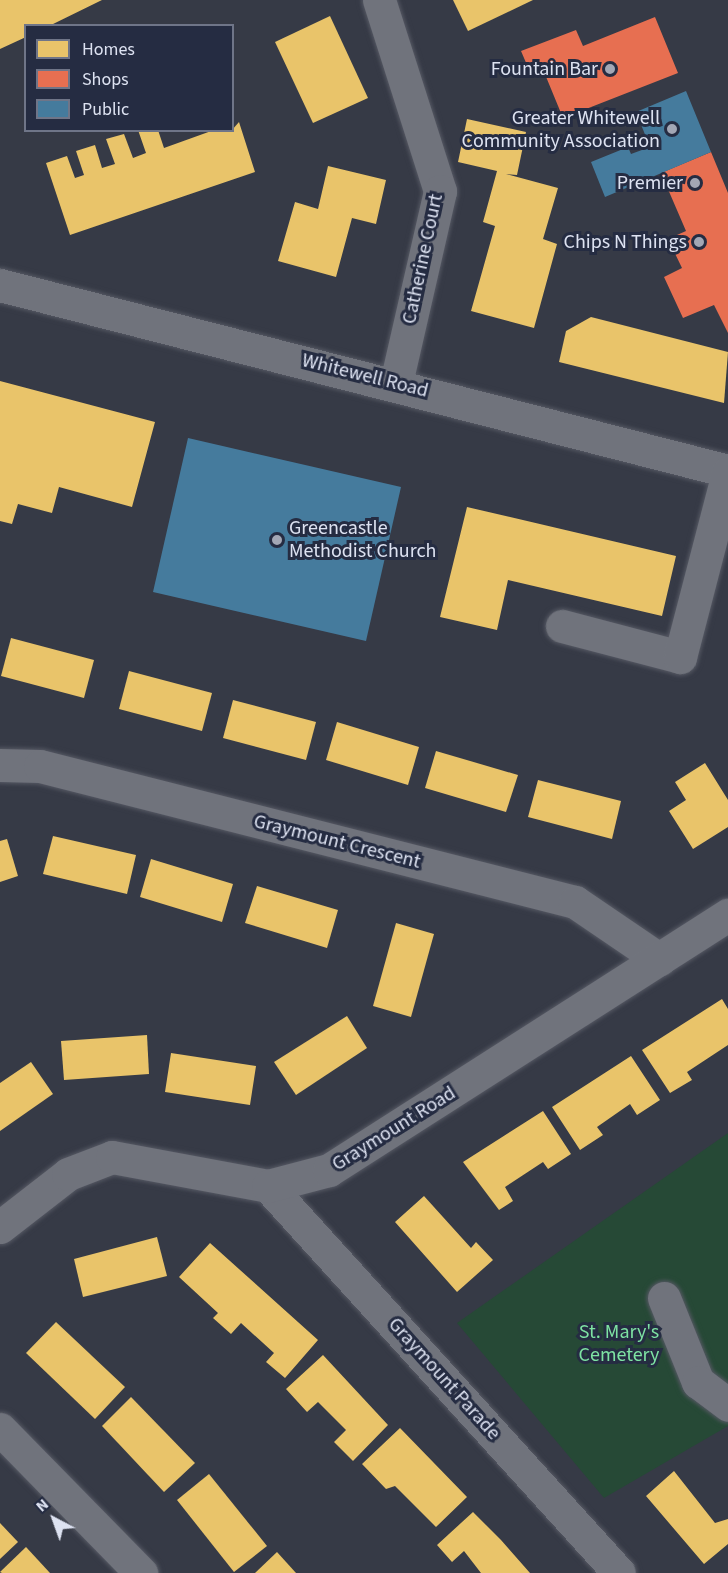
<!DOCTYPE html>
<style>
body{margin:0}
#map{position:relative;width:728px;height:1573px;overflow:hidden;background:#363a46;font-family:"Source Sans 3",sans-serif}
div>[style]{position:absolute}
.green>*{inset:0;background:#264936}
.homes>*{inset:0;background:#e9c46a}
.shops>*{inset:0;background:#e76f51}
.public>*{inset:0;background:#457b9d}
.roads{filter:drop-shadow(0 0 2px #555863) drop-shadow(0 0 2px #555863)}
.minor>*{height:33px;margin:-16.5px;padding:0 16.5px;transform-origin:16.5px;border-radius:16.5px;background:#70737c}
.dots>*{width:16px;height:16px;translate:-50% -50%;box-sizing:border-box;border:3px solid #252c42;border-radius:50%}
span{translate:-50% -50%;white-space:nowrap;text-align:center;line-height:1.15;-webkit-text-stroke:6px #252c42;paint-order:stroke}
.poi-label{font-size:20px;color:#dde2f1}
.right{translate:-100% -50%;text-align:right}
.left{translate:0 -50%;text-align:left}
.street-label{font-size:20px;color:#dde2f1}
.park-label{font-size:20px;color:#7ee3a3}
.legend{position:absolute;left:24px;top:24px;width:210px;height:108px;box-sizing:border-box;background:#252c42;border:2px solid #6f7588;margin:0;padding:8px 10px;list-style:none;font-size:18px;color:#dde2f1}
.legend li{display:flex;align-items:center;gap:12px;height:30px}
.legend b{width:30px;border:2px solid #6f7588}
.north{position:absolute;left:24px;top:1489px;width:60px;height:60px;-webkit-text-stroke:4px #252c42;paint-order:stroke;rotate:319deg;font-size:16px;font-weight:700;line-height:24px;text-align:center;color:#dde2f1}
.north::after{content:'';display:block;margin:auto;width:21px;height:27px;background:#dde2f1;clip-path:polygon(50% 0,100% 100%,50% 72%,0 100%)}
</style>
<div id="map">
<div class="green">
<div style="clip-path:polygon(728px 1133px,728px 1426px,604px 1498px,457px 1323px)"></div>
</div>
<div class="homes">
<div style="clip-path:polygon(0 0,102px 0,49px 26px,26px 26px,26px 37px,0 49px)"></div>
<div style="clip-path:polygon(453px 0,533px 0,468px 31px)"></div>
<div style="clip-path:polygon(330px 16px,368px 98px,313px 123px,275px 42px)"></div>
<div style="clip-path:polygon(467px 119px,526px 132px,517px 175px,506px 174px,558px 188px,543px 239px,557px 244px,534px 328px,471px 311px,495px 226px,483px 222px,497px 171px,458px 162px)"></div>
<div style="clip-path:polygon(239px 122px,255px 172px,70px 235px,46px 163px,67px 156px,75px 178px,84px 175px,76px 151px,95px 145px,102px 168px,115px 164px,106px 139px,124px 134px,133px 158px,146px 153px,138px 130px,158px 130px,164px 148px,214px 130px,232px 130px)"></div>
<div style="clip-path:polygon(328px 166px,386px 180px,376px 224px,352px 218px,336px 277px,278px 261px,295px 202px,318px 209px)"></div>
<div style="clip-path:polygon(591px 317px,728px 352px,724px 403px,559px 362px,566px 331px)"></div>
<div style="clip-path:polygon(0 381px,155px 422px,132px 507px,59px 487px,52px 513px,18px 504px,12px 524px,0 521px)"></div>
<div style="clip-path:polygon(467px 507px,676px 556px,662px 616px,508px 580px,497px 630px,440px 617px)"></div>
<div style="clip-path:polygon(11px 638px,94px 660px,84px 698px,1px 676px)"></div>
<div style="clip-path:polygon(129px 671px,212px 693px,202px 731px,119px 709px)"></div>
<div style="clip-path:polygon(233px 700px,316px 722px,306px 760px,223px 738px)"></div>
<div style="clip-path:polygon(337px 722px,419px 747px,408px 785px,326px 760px)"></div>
<div style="clip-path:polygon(436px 751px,518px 775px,506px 812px,425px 788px)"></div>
<div style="clip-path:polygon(705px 763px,728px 800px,728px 827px,693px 849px,669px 811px,686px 800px,675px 782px)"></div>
<div style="clip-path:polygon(538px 780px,621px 801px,612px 839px,528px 817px)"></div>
<div style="clip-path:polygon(53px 836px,136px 855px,127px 894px,43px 874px)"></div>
<div style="clip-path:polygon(7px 839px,18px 876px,0 882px,0 841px)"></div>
<div style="clip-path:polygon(151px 859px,233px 884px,222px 922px,140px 897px)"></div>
<div style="clip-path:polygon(257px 886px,338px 910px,327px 948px,245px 923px)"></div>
<div style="clip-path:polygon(396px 923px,434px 934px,411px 1017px,373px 1006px)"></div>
<div style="clip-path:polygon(722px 999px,728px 1009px,728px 1045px,687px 1072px,692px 1080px,670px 1093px,642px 1050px)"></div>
<div style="clip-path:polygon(347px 1016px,367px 1048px,296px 1095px,274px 1062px)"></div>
<div style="clip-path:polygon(147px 1035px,149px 1074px,64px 1080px,61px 1041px)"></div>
<div style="clip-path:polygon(171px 1053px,256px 1066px,250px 1105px,165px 1092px)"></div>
<div style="clip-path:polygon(631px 1056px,660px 1100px,637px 1115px,630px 1104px,597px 1127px,603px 1135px,580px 1150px,552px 1107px)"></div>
<div style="clip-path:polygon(31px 1062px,53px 1094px,0 1131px,0 1083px)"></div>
<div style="clip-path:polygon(543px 1111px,571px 1154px,548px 1169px,543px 1162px,505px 1187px,513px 1201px,499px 1210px,463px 1162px)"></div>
<div style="clip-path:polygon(424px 1196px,471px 1248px,476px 1242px,493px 1260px,457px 1292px,395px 1222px)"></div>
<div style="clip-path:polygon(157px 1237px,167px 1276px,83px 1297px,74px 1259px)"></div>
<div style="clip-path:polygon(210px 1243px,318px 1340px,285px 1378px,266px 1362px,274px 1353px,241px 1323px,231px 1334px,213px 1318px,218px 1313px,179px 1277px)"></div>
<div style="clip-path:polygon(56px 1322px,125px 1387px,95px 1419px,26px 1353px)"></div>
<div style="clip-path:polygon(323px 1355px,388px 1425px,353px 1461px,334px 1442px,346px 1430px,318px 1402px,307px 1412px,286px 1389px)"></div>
<div style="clip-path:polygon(131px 1397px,195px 1463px,164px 1492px,102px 1426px)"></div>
<div style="clip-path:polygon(400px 1428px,467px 1497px,436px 1527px,395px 1486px,386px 1489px,362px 1464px)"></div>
<div style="clip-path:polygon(674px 1471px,715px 1523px,728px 1519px,728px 1544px,704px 1564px,646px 1496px)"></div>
<div style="clip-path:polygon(209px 1474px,267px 1546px,234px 1572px,177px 1500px)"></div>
<div style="clip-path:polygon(473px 1512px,501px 1540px,530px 1573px,481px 1573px,464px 1551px,452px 1562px,437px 1545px)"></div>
<div style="clip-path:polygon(0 1523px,18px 1542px,0 1559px)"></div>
<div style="clip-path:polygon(26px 1547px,50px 1573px,2px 1573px,0 1572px)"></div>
<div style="clip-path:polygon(277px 1552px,296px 1573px,255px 1573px)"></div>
</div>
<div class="shops">
<div style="clip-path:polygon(655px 17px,678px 73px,563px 118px,542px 67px,530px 72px,521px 51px,576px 30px,583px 46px)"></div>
<div style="clip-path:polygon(711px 152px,728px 193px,728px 333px,714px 305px,683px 318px,664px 277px,682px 268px,668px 239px,686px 231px,661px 173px)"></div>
</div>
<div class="public">
<div style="clip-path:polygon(686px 91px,711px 152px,605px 197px,591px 162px,628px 147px,631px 154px,650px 147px,636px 112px)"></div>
<div style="clip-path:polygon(188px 438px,401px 487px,366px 641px,153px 592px)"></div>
</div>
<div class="roads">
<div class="minor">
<div style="left:379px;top:0;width:201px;rotate:72.3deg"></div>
<div style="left:440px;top:191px;width:197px;rotate:102.9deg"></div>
<div style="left:0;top:285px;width:751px;rotate:14.33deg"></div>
<div style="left:562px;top:626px;width:122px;rotate:14.7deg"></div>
<div style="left:680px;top:657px;width:190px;rotate:-75.4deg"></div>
<div style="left:0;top:765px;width:40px;rotate:1.4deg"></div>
<div style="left:40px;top:766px;width:552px;rotate:14.26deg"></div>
<div style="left:575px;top:902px;width:102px;rotate:34.2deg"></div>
<div style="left:268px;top:1186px;width:522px;rotate:47.79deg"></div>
<div style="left:0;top:1227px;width:86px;rotate:-37.9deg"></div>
<div style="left:68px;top:1174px;width:47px;rotate:-21.1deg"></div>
<div style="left:112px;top:1157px;width:159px;rotate:10.5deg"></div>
<div style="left:268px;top:1186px;width:63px;rotate:-14.7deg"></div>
<div style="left:329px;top:1170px;width:474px;rotate:-32.6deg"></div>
<div style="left:664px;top:1298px;width:91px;rotate:68deg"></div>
<div style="left:698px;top:1382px;width:38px;rotate:37deg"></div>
<div style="left:0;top:1429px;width:202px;rotate:45.6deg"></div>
</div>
</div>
<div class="dots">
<div style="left:610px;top:69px;background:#a3a7b5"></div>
<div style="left:672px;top:129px;background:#a3a7b5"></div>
<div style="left:695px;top:183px;background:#a3a7b5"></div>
<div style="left:699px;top:242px;background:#a3a7b5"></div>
<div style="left:277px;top:540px;background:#a3a7b5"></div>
</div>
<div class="poi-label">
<span class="right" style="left:598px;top:69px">Fountain Bar</span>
<span class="right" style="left:660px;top:130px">Greater Whitewell<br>Community Association</span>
<span class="right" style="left:683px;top:183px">Premier</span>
<span class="right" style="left:687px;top:242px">Chips N Things</span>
<span class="left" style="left:289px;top:540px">Greencastle<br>Methodist Church</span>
</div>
<div class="street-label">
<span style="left:423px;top:259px;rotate:-78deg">Catherine Court</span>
<span style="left:365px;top:376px;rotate:14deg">Whitewell Road</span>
<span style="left:337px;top:842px;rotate:14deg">Graymount Crescent</span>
<span style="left:394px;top:1129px;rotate:-32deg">Graymount Road</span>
<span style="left:444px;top:1379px;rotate:48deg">Graymount Parade</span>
</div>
<div class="park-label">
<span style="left:619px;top:1344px">St. Mary's<br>Cemetery</span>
</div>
<ul class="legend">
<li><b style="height:16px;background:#e9c46a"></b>Homes</li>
<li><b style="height:16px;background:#e76f51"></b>Shops</li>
<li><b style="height:16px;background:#457b9d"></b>Public</li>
</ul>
<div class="north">N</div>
</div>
